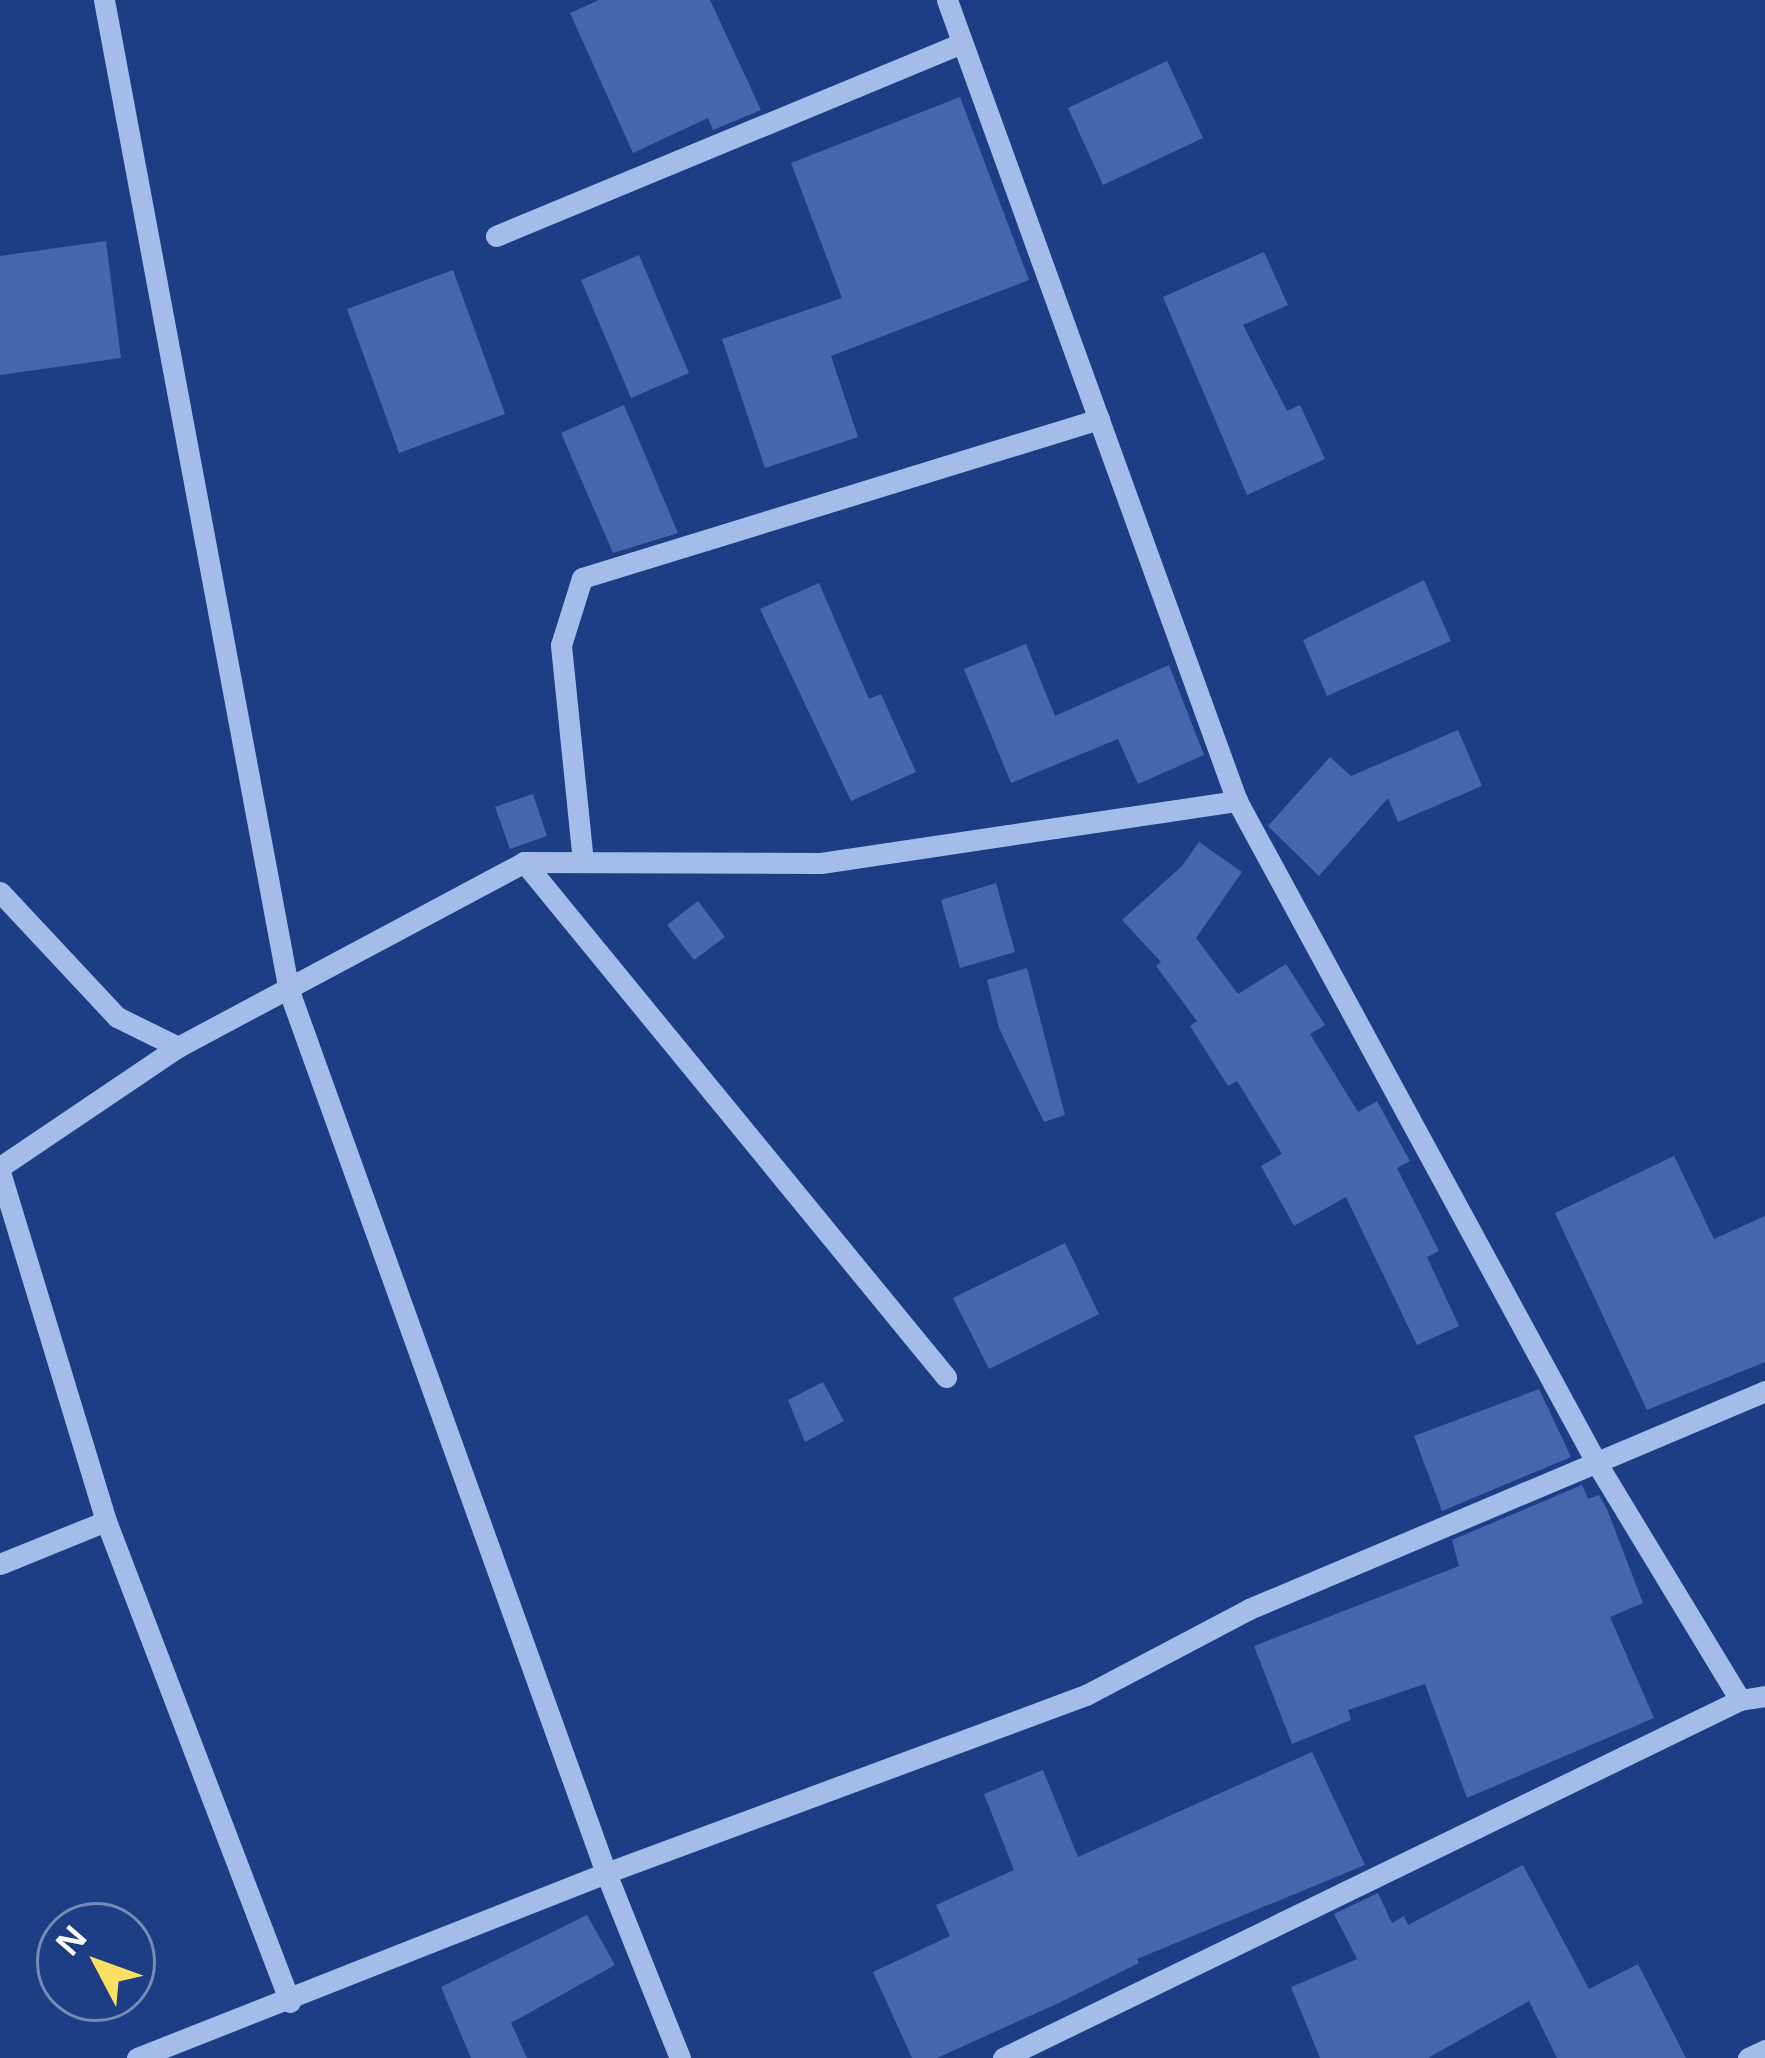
<!DOCTYPE html>
<style>
body{margin:0}
#map{position:relative;width:1765px;height:2058px;overflow:hidden;background:#1d3e85;font-family:"Noto Sans",sans-serif}
div>[style]{position:absolute}
.building>*{inset:0;background:#4667ad}
.minor>*{height:21px;margin:-10.5px;padding:0 10.5px;transform-origin:10.5px;border-radius:10.5px;background:#a5bcea}
span{translate:-50% -50%;white-space:nowrap;text-align:center;line-height:1.15;-webkit-text-stroke:10px #1d3e85;paint-order:stroke}
.north{position:absolute;left:36px;top:1902px;width:120px;height:120px;box-sizing:border-box;background:#1d3e85;border:3px solid #778bb6;border-radius:50%;rotate:311deg;font-size:33px;font-weight:700;line-height:48px;text-align:center;color:#fff}
.north::after{content:'';display:block;margin:auto;width:42px;height:54px;background:#fae164;clip-path:polygon(50% 0,100% 100%,50% 72%,0 100%)}
</style>
<div id="map">
<div class="building">
<div style="clip-path:polygon(599px 0,710px 0,761px 110px,713px 130px,708px 118px,633px 153px,570px 13px)"></div>
<div style="clip-path:polygon(1167px 61px,1203px 138px,1103px 185px,1068px 108px)"></div>
<div style="clip-path:polygon(960px 97px,1029px 280px,831px 356px,858px 437px,765px 468px,722px 339px,842px 298px,791px 163px)"></div>
<div style="clip-path:polygon(106px 241px,121px 358px,0 375px,0 256px)"></div>
<div style="clip-path:polygon(1264px 252px,1288px 305px,1243px 325px,1287px 411px,1300px 405px,1325px 459px,1247px 495px,1163px 297px)"></div>
<div style="clip-path:polygon(639px 255px,689px 373px,631px 398px,581px 280px)"></div>
<div style="clip-path:polygon(453px 270px,505px 414px,399px 453px,347px 309px)"></div>
<div style="clip-path:polygon(624px 405px,678px 533px,613px 553px,561px 433px)"></div>
<div style="clip-path:polygon(1424px 580px,1451px 641px,1327px 696px,1303px 640px)"></div>
<div style="clip-path:polygon(819px 583px,869px 699px,881px 694px,916px 772px,851px 801px,760px 609px)"></div>
<div style="clip-path:polygon(1026px 644px,1055px 716px,1169px 665px,1204px 755px,1138px 784px,1118px 739px,1011px 783px,964px 669px)"></div>
<div style="clip-path:polygon(1458px 730px,1482px 786px,1398px 822px,1388px 798px,1319px 876px,1268px 826px,1330px 757px,1351px 776px)"></div>
<div style="clip-path:polygon(533px 794px,547px 836px,510px 849px,495px 807px)"></div>
<div style="clip-path:polygon(1199px 842px,1242px 872px,1196px 938px,1238px 994px,1286px 964px,1325px 1025px,1310px 1034px,1358px 1112px,1377px 1101px,1410px 1161px,1397px 1168px,1439px 1251px,1427px 1257px,1459px 1326px,1417px 1345px,1346px 1197px,1294px 1226px,1261px 1166px,1282px 1154px,1237px 1081px,1228px 1086px,1190px 1026px,1197px 1021px,1156px 966px,1161px 962px,1122px 920px,1182px 866px)"></div>
<div style="clip-path:polygon(996px 883px,1015px 952px,960px 968px,941px 900px)"></div>
<div style="clip-path:polygon(698px 901px,725px 937px,694px 960px,667px 925px)"></div>
<div style="clip-path:polygon(1027px 968px,1065px 1115px,1044px 1122px,999px 1028px,987px 980px)"></div>
<div style="clip-path:polygon(1674px 1156px,1714px 1239px,1765px 1216px,1765px 1362px,1647px 1410px,1555px 1213px)"></div>
<div style="clip-path:polygon(1065px 1243px,1099px 1314px,989px 1369px,953px 1298px)"></div>
<div style="clip-path:polygon(823px 1382px,844px 1421px,805px 1442px,788px 1400px)"></div>
<div style="clip-path:polygon(1539px 1389px,1571px 1457px,1442px 1511px,1414px 1436px)"></div>
<div style="clip-path:polygon(1582px 1485px,1588px 1499px,1599px 1495px,1607px 1509px,1643px 1603px,1610px 1617px,1654px 1718px,1467px 1798px,1425px 1684px,1348px 1710px,1351px 1720px,1292px 1744px,1254px 1646px,1459px 1566px,1452px 1540px)"></div>
<div style="clip-path:polygon(1312px 1752px,1365px 1865px,1137px 1959px,1139px 1963px,1063px 2001px,937px 2058px,912px 2058px,873px 1972px,950px 1936px,936px 1905px,1014px 1870px,984px 1794px,1043px 1770px,1078px 1857px)"></div>
<div style="clip-path:polygon(1523px 1865px,1589px 1989px,1638px 1964px,1686px 2058px,1557px 2058px,1529px 2001px,1428px 2058px,1320px 2058px,1291px 1987px,1357px 1959px,1334px 1914px,1378px 1893px,1392px 1923px,1404px 1916px,1408px 1925px)"></div>
<div style="clip-path:polygon(587px 1915px,615px 1965px,511px 2023px,527px 2058px,471px 2058px,441px 1987px)"></div>
</div>
<div class="minor">
<div style="left:104px;top:0;width:1008px;rotate:79.43deg"></div>
<div style="left:289px;top:991px;width:937px;rotate:70.23deg"></div>
<div style="left:606px;top:1873px;width:199px;rotate:68.2deg"></div>
<div style="left:947px;top:0;width:852px;rotate:70.1deg"></div>
<div style="left:1237px;top:801px;width:752px;rotate:61.49deg"></div>
<div style="left:1596px;top:1462px;width:278px;rotate:58.8deg"></div>
<div style="left:496px;top:236px;width:504px;rotate:-22.5deg"></div>
<div style="left:524px;top:862px;width:666px;rotate:50.67deg"></div>
<div style="left:583px;top:862px;width:218px;rotate:-95.8deg"></div>
<div style="left:561px;top:645px;width:70px;rotate:-72.6deg"></div>
<div style="left:582px;top:578px;width:541px;rotate:-17.09deg"></div>
<div style="left:0;top:892px;width:171px;rotate:46.9deg"></div>
<div style="left:117px;top:1017px;width:68px;rotate:26.2deg"></div>
<div style="left:178px;top:1047px;width:392px;rotate:-28.1deg"></div>
<div style="left:524px;top:862px;width:297px;rotate:0.2deg"></div>
<div style="left:821px;top:863px;width:421px;rotate:-8.5deg"></div>
<div style="left:0;top:1167px;width:215px;rotate:-34deg"></div>
<div style="left:0;top:1172px;width:365px;rotate:73.1deg"></div>
<div style="left:106px;top:1521px;width:515px;rotate:69.07deg"></div>
<div style="left:0;top:1564px;width:114px;rotate:-22.1deg"></div>
<div style="left:137px;top:2058px;width:504px;rotate:-21.53deg"></div>
<div style="left:606px;top:1873px;width:512px;rotate:-20.35deg"></div>
<div style="left:1086px;top:1695px;width:184px;rotate:-27.8deg"></div>
<div style="left:1249px;top:1609px;width:560px;rotate:-22.9deg"></div>
<div style="left:1003px;top:2058px;width:819px;rotate:-25.91deg"></div>
<div style="left:1740px;top:1700px;width:25px;rotate:-9deg"></div>
<div style="left:1748px;top:2058px;width:19px;rotate:-25deg"></div>
</div>
<div class="north">N</div>
</div>
